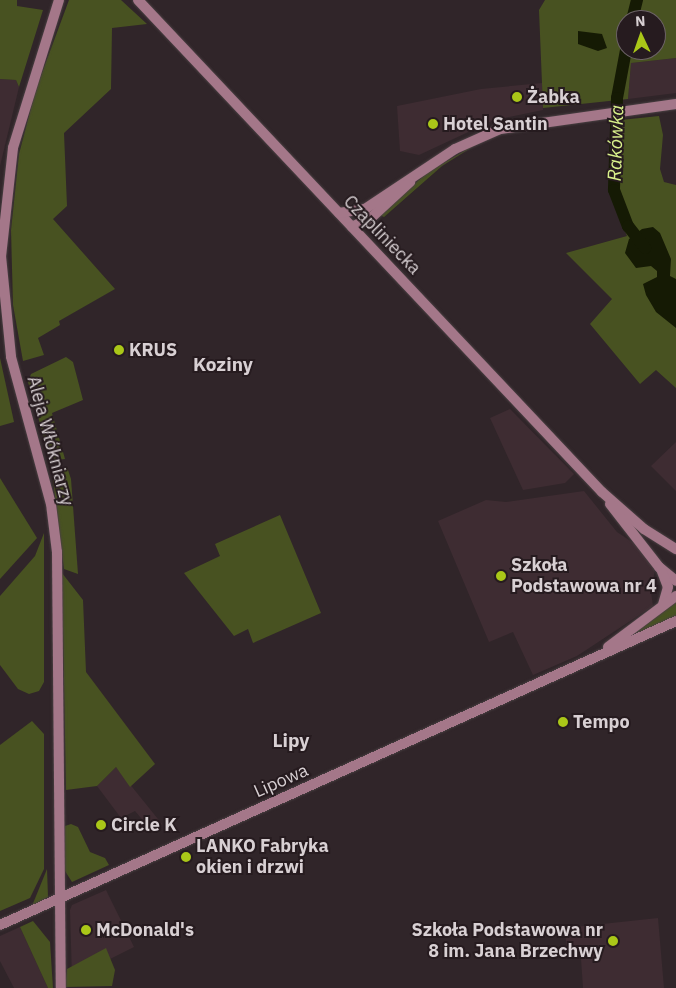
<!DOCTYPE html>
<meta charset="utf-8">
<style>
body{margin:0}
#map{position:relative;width:676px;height:988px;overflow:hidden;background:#302529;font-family:"IBM Plex Sans",sans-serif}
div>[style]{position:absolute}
.built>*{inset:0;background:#3e2c32}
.green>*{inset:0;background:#485221}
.water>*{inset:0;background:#151a04}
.river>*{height:12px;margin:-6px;padding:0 6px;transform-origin:6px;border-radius:6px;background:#151a04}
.roads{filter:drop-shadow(0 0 1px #4a4043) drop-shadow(0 0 1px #4a4043)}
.secondary>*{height:10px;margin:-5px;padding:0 5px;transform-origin:5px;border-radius:5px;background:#a47789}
.dots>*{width:14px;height:14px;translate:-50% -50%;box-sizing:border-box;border:2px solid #261b1f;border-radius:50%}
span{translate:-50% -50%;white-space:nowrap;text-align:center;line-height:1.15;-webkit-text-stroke:4px #261b1f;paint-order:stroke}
.poi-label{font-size:18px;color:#d8d0d3;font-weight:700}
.left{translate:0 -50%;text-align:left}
.right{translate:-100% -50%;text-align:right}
.street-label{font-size:18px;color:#d8d0d3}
.water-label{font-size:19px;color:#d9f18b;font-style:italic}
.neighbourhood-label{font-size:19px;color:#d8d0d3;font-weight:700}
.north{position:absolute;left:616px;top:10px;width:50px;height:50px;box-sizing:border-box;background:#261b1f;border:1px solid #6d6367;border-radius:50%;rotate:357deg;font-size:14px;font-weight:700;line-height:20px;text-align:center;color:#d8d0d3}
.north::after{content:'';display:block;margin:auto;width:18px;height:22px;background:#aac718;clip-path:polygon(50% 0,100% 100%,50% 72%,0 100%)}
</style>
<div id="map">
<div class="built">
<div style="clip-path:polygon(676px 58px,676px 93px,628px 99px,631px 63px)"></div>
<div style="clip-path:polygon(0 79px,16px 80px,19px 87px,0 166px)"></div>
<div style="clip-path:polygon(542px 83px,543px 110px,494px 120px,419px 155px,400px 151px,397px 106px,481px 89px)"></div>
<div style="clip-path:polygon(510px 409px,574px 474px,565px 483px,523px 490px,490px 418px)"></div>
<div style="clip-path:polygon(676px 442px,676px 491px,651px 466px)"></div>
<div style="clip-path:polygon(584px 491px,617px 532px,635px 544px,655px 569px,651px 592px,653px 606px,577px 656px,533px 675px,513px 632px,489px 642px,438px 521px,486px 500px,506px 502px)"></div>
<div style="clip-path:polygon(116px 767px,162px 824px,152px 831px,135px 811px,121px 818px,97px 786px)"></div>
<div style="clip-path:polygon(106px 890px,134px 947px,72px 978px,70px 910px,72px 905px)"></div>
<div style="clip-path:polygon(658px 918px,664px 988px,583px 988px,581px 959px,567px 955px,565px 928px)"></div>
<div style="clip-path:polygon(20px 927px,48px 988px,14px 988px,0 961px,0 936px)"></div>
</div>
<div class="green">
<div style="clip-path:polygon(0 0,17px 0,17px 6px,43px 10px,19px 87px,16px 80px,0 79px)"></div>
<div style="clip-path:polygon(69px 0,121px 0,147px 24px,112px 28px,111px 89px,64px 133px,67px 206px,53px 219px,115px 289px,59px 321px,60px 325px,38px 338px,44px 355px,23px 361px,13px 305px,11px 230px,19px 154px,36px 89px)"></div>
<div style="clip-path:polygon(evenodd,545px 0,676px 0,676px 58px,631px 63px,628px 99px,543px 108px,539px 10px,545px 0,626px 20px,656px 20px,656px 50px,626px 50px,626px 20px)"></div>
<div style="clip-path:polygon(659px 116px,663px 135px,660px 169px,664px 182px,676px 185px,676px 388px,656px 370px,640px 384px,590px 324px,612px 299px,566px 253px,627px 236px,610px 193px,611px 121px)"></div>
<div style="clip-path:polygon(485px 139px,442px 166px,384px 217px,380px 215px,428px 172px)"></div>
<div style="clip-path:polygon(66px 357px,73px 362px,83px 400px,52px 413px,65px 459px,56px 460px,49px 455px,28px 382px,31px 374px)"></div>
<div style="clip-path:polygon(0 358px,14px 422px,0 426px)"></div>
<div style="clip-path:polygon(67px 467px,71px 479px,78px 574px,64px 569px,53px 480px,57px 471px)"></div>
<div style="clip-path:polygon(0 478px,37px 538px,0 579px)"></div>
<div style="clip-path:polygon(280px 515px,321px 613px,253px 643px,248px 629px,234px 636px,184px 573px,220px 556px,215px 544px)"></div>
<div style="clip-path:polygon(44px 533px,44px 682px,39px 691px,29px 694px,18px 689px,0 665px,0 596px,35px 556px)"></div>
<div style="clip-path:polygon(62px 573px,83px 600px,86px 672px,155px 764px,130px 787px,116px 767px,97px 786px,66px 790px)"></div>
<div style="clip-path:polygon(676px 601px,676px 617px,631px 637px,631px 635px)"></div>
<div style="clip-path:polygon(32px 721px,44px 734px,44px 869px,30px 898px,0 911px,0 745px)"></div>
<div style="clip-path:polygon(71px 824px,78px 827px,90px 852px,105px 858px,109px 865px,72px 882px,65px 871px,65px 826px)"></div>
<div style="clip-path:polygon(47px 869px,48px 897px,32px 906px)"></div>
<div style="clip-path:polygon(33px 921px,50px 942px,53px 988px,48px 988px,20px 927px)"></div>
<div style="clip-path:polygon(106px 948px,115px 970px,112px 986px,65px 987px,67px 969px)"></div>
</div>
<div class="water">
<div style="clip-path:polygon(578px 31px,602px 34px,607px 48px,598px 51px,578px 44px)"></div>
<div style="clip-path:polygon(653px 227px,660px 233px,671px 259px,670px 276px,676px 279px,676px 328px,656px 312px,646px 295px,643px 284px,657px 277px,657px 271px,651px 266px,636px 268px,625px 253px,629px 239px,642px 229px)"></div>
</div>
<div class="river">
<div style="left:632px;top:20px;width:21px;rotate:-76deg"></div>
<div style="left:626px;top:50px;width:49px;rotate:100.6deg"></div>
<div style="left:617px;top:98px;width:92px;rotate:91.9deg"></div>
<div style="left:614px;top:190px;width:39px;rotate:69deg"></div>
<div style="left:628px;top:226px;width:28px;rotate:52deg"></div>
</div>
<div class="roads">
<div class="secondary">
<div style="left:59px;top:0;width:155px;rotate:107.3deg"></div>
<div style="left:13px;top:148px;width:109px;rotate:96.3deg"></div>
<div style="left:1px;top:256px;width:101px;rotate:84.3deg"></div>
<div style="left:11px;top:357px;width:152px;rotate:74.8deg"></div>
<div style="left:51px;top:504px;width:48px;rotate:82.9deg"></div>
<div style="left:57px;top:552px;width:436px;rotate:89.5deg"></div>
<div style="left:138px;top:0;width:676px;rotate:46.68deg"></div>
<div style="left:602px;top:492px;width:56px;rotate:41.4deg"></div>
<div style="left:644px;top:529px;width:38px;rotate:32deg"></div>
<div style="left:339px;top:213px;width:26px;rotate:-9deg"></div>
<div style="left:365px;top:209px;width:108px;rotate:-33.7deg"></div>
<div style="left:455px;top:149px;width:49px;rotate:-24deg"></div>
<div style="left:500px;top:129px;width:178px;rotate:-8.1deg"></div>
<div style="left:352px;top:227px;width:22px;rotate:-27deg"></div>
<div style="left:372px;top:217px;width:52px;rotate:-42.6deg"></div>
<div style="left:610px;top:504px;width:80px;rotate:52.1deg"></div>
<div style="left:659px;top:567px;width:22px;rotate:39deg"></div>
<div style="left:661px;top:569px;width:19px;rotate:69deg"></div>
<div style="left:668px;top:587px;width:19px;rotate:106deg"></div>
<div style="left:608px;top:647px;width:85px;rotate:-36.9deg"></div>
<div style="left:0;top:925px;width:741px;rotate:-24.21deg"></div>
</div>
</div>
<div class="dots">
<div style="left:517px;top:97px;background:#aac718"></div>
<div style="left:433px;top:124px;background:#aac718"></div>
<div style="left:119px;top:350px;background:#aac718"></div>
<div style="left:501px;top:576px;background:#aac718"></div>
<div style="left:563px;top:722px;background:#aac718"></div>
<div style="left:101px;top:825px;background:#aac718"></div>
<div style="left:186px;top:857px;background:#aac718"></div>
<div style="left:86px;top:930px;background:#aac718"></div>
<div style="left:613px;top:941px;background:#aac718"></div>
</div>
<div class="poi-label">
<span class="left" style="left:527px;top:97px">Żabka</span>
<span class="left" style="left:443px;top:124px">Hotel Santin</span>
<span class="left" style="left:129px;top:350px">KRUS</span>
<span class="left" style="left:511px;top:576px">Szkoła<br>Podstawowa nr 4</span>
<span class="left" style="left:573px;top:722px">Tempo</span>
<span class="left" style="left:111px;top:825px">Circle K</span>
<span class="left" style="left:196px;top:857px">LANKO Fabryka<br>okien i drzwi</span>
<span class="left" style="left:96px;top:930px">McDonald's</span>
<span class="right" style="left:603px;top:941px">Szkoła Podstawowa nr<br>8 im. Jana Brzechwy</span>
</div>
<div class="street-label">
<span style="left:382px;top:235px;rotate:46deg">Czapliniecka</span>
<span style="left:50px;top:441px;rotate:75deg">Aleja Włókniarzy</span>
<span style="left:281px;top:781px;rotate:-24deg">Lipowa</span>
</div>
<div class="water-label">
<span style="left:616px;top:143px;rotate:-88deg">Rakówka</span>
</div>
<div class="neighbourhood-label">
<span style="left:223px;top:365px">Koziny</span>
<span style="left:291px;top:741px">Lipy</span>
</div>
<div class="north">N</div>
</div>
